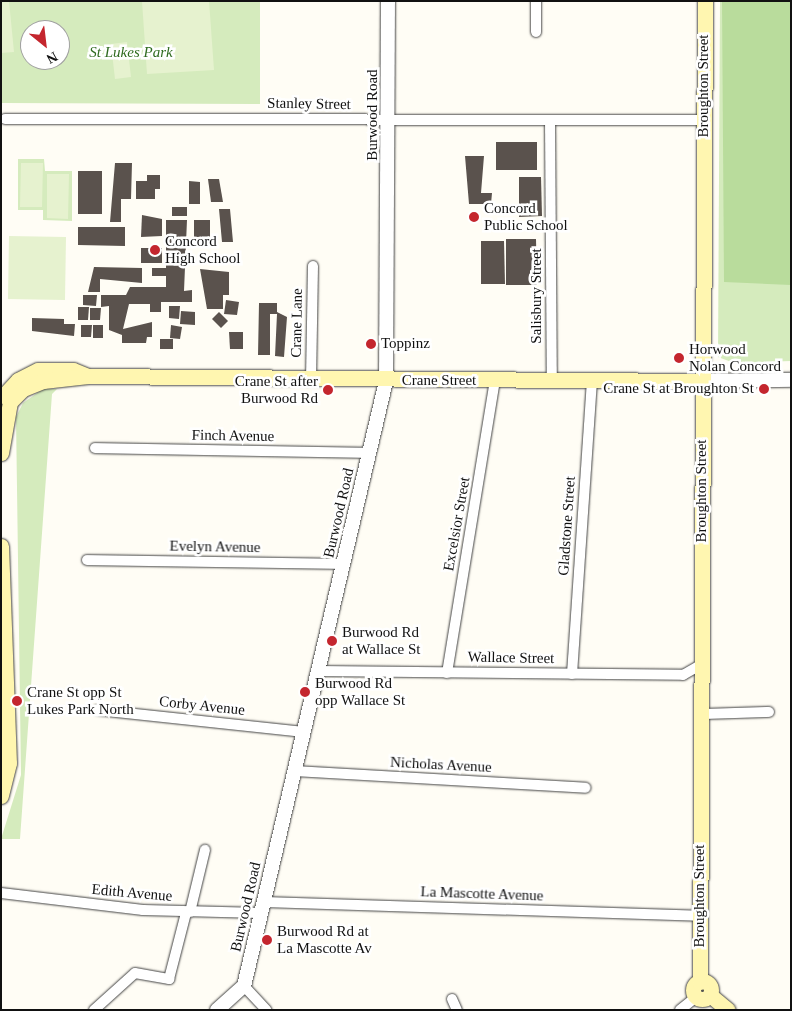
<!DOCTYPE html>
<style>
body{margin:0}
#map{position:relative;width:792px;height:1011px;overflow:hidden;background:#fffdf5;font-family:"Times New Roman",serif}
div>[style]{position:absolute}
.green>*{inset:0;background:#d5ebbd}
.forest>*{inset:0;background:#b9dc9c}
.pitch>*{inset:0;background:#e6f2cf}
.building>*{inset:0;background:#5a524d}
.roads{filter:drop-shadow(0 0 1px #444) drop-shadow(0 0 1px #444)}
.minor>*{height:10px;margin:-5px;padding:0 5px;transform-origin:5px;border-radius:5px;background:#fff}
.tertiary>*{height:14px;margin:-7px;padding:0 7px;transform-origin:7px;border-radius:7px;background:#fff}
.secondary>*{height:15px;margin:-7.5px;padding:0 7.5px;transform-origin:7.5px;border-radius:7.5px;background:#fff6b0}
.secondary>.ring{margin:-7.5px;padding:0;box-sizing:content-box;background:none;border:15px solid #fff6b0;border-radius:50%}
.dots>*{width:14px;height:14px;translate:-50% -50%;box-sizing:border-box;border:2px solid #fff;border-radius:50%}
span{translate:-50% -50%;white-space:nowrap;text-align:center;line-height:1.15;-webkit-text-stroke:5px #fff;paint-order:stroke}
.park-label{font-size:15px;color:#2f6b1f;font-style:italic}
.street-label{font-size:15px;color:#111}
.poi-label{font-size:15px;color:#111}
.left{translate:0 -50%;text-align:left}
.right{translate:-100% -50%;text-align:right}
.frame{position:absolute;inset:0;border:2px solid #111;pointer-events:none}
.north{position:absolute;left:20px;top:20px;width:50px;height:50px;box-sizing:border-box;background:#fff;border:1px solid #a0a0a0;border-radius:50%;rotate:151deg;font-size:14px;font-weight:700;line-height:20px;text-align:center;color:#111}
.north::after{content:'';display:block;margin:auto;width:18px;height:22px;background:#c4262e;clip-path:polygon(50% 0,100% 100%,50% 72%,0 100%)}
</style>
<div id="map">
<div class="green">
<div style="clip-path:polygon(evenodd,1px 1px,260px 1px,260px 104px,1px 103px,1px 1px,30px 30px,60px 30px,60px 60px,30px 60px,30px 30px)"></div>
<div style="clip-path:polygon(720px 1px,791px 1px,791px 361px,734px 363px,718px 357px)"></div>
<div style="clip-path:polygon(18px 159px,44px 159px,45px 171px,72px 171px,72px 221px,43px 220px,43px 210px,18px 210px)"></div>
<div style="clip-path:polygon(43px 389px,57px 389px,52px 394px,20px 839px,1px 839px,21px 775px,16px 417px,23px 403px)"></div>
</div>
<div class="forest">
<div style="clip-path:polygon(722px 1px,791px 1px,791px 285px,724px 282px)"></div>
</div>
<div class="pitch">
<div style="clip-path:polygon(1px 1px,9px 1px,14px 52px,1px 53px)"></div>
<div style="clip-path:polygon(142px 1px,209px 1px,214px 70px,147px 74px)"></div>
<div style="clip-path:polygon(127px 42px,131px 77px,115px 79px,111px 44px)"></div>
<div style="clip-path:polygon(21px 163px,43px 163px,42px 207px,20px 207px)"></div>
<div style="clip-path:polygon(47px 174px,69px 174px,68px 219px,47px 218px)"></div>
<div style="clip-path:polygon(9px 236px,66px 237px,65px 300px,8px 299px)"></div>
</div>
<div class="building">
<div style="clip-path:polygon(496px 142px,537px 142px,537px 170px,496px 170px)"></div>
<div style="clip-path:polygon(465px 156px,484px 156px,481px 193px,492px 193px,491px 204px,469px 204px)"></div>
<div style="clip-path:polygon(115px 163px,132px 163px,131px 199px,121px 199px,121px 222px,110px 222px)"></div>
<div style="clip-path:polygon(78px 171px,102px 171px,102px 214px,78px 214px)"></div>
<div style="clip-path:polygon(147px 175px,160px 175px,160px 189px,155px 189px,155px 199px,136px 199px,136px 181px,147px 181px)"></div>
<div style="clip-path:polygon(519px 177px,541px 177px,542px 216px,519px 217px)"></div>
<div style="clip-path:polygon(208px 179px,219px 179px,223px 202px,211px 202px)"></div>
<div style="clip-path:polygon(189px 181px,200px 182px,200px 204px,189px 204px)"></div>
<div style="clip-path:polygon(172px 207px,187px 207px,187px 216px,172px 216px)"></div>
<div style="clip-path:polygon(219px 209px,230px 209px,233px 242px,222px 242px)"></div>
<div style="clip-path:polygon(142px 215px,162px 219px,162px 236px,141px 237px)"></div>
<div style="clip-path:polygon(166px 220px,187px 220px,184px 291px,192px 290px,192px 302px,161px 302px,161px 312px,150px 312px,150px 304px,129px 304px,123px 329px,152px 322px,152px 337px,147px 337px,146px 343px,122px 343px,122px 335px,109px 330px,109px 306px,101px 307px,101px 295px,126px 295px,130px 287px,166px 287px,166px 276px,152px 276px,152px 268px,166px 268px)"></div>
<div style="clip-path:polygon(194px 220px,210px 220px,210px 245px,194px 245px)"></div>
<div style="clip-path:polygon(78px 227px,125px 227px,125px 246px,78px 245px)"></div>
<div style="clip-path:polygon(506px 239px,536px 239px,537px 285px,506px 285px)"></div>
<div style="clip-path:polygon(481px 241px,504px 241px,505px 284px,481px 284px)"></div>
<div style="clip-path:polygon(141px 248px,162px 248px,162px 263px,141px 263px)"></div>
<div style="clip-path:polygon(94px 267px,142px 268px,142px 283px,100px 279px,100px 292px,88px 292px)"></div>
<div style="clip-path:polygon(200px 269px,229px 272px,229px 295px,223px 295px,223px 309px,207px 309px)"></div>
<div style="clip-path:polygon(83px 295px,97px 295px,96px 306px,83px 305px)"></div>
<div style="clip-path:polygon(226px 300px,239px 302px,237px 315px,224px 314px)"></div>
<div style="clip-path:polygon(259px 303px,277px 303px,277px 312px,287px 317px,284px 357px,275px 356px,277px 314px,270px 314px,270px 355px,258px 355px)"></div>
<div style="clip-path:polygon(169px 306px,180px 306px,179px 319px,169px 318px)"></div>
<div style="clip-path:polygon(78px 307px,89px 307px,88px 320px,78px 320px)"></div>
<div style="clip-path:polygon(90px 308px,101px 308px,100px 320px,90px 320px)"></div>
<div style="clip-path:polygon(181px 311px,195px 312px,195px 325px,180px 324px)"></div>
<div style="clip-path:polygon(219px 312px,228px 321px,221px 328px,212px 319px)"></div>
<div style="clip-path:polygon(32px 318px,64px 319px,64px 324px,75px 324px,74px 336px,32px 331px)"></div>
<div style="clip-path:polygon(81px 325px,92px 325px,91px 337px,81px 337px)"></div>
<div style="clip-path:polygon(93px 325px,103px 325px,103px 338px,93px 338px)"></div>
<div style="clip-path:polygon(171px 325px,182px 327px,180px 339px,170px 338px)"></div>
<div style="clip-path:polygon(229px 332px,243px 332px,243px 349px,230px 349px)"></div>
<div style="clip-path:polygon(160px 339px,173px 339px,173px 349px,160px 349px)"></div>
</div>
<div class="roads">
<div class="minor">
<div style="left:536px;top:1px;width:31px;rotate:90deg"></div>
<div style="left:5px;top:119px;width:699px;rotate:0.08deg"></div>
<div style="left:550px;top:120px;width:261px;rotate:89.6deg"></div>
<div style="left:311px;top:380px;width:114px;rotate:-89deg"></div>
<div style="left:95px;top:448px;width:275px;rotate:1deg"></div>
<div style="left:87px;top:560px;width:257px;rotate:0.9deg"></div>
<div style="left:318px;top:671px;width:365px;rotate:0.6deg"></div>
<div style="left:683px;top:675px;width:20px;rotate:-30deg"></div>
<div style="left:447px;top:673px;width:296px;rotate:-80.7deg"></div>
<div style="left:572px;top:674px;width:294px;rotate:-86.1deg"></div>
<div style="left:98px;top:710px;width:207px;rotate:6.1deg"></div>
<div style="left:701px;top:714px;width:68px;rotate:-1.7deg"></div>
<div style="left:295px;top:771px;width:291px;rotate:3.3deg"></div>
<div style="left:1px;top:893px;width:143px;rotate:6.8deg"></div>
<div style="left:143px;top:910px;width:118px;rotate:1.5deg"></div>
<div style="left:264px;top:902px;width:435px;rotate:1.8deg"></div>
<div style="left:190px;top:912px;width:64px;rotate:-76.4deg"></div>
<div style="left:244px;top:986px;width:33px;rotate:47deg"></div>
<div style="left:452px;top:999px;width:12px;rotate:66deg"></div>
<div style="left:94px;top:1010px;width:55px;rotate:-42.1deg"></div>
<div style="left:135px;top:973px;width:35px;rotate:10deg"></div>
<div style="left:169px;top:979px;width:68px;rotate:-75.6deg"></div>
<div style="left:680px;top:1010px;width:21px;rotate:-39deg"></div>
</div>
<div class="tertiary">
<div style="left:703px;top:381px;width:88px;rotate:-0.7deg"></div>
<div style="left:217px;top:1010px;width:36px;rotate:-42deg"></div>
<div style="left:244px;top:986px;width:621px;rotate:-76.79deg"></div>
<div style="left:386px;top:381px;width:380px;rotate:-89.7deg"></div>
</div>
<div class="secondary">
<div style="left:3px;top:396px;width:22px;rotate:-47deg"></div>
<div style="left:18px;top:380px;width:22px;rotate:-27deg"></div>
<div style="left:38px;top:370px;width:35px"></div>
<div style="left:73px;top:370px;width:16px;rotate:22deg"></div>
<div style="left:1px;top:453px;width:52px;rotate:-80deg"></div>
<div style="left:10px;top:402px;width:18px;rotate:-45deg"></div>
<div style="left:23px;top:389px;width:22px;rotate:-22deg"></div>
<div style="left:43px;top:381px;width:45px;rotate:-6.3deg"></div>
<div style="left:88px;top:376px;width:615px;rotate:0.47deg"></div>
<div style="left:1px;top:546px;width:217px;rotate:87.9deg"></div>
<div style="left:9px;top:763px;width:34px;rotate:104deg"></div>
<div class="ring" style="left:693px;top:981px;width:3px;height:3px"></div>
<div style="left:700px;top:982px;width:981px;rotate:-89.71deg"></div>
<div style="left:710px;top:995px;width:23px;rotate:40deg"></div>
</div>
</div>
<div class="dots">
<div style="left:474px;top:217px;background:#c4262e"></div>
<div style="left:155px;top:250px;background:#c4262e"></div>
<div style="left:371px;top:344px;background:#c4262e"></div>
<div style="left:679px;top:358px;background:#c4262e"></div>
<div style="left:764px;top:389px;background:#c4262e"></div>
<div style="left:328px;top:390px;background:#c4262e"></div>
<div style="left:332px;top:641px;background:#c4262e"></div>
<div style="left:305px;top:692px;background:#c4262e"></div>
<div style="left:17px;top:701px;background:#c4262e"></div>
<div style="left:267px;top:940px;background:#c4262e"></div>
</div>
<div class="park-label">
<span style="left:131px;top:53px">St Lukes Park</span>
</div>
<div class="street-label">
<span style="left:704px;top:86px;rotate:-90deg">Broughton Street</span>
<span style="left:309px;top:104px;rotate:1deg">Stanley Street</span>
<span style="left:373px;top:115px;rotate:-90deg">Burwood Road</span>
<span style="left:537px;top:296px;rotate:-90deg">Salisbury Street</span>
<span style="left:297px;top:323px;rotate:-89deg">Crane Lane</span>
<span style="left:439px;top:381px">Crane Street</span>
<span style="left:233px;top:436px;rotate:1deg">Finch Avenue</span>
<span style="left:702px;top:491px;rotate:-90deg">Broughton Street</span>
<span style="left:339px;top:513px;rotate:-77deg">Burwood Road</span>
<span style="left:457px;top:524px;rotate:-80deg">Excelsior Street</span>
<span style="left:567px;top:526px;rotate:-86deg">Gladstone Street</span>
<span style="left:215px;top:547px;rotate:1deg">Evelyn Avenue</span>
<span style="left:511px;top:658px;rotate:1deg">Wallace Street</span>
<span style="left:202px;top:706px;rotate:6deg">Corby Avenue</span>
<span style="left:441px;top:765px;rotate:3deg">Nicholas Avenue</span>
<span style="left:132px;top:893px;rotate:5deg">Edith Avenue</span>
<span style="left:482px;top:894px;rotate:2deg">La Mascotte Avenue</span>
<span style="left:700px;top:896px;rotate:-90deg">Broughton Street</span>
<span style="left:246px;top:907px;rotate:-77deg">Burwood Road</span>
</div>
<div class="poi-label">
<span class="left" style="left:484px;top:217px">Concord<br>Public School</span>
<span class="left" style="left:165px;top:250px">Concord<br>High School</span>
<span class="left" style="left:381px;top:344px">Toppinz</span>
<span class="left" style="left:689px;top:358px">Horwood<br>Nolan Concord</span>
<span class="right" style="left:318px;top:390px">Crane St after<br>Burwood Rd</span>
<span class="right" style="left:754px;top:389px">Crane St at Broughton St</span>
<span class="left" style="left:342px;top:641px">Burwood Rd<br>at Wallace St</span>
<span class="left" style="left:315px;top:692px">Burwood Rd<br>opp Wallace St</span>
<span class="left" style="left:27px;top:701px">Crane St opp St<br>Lukes Park North</span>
<span class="left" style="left:277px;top:940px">Burwood Rd at<br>La Mascotte Av</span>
</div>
<div class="frame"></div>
<div class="north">N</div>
</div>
